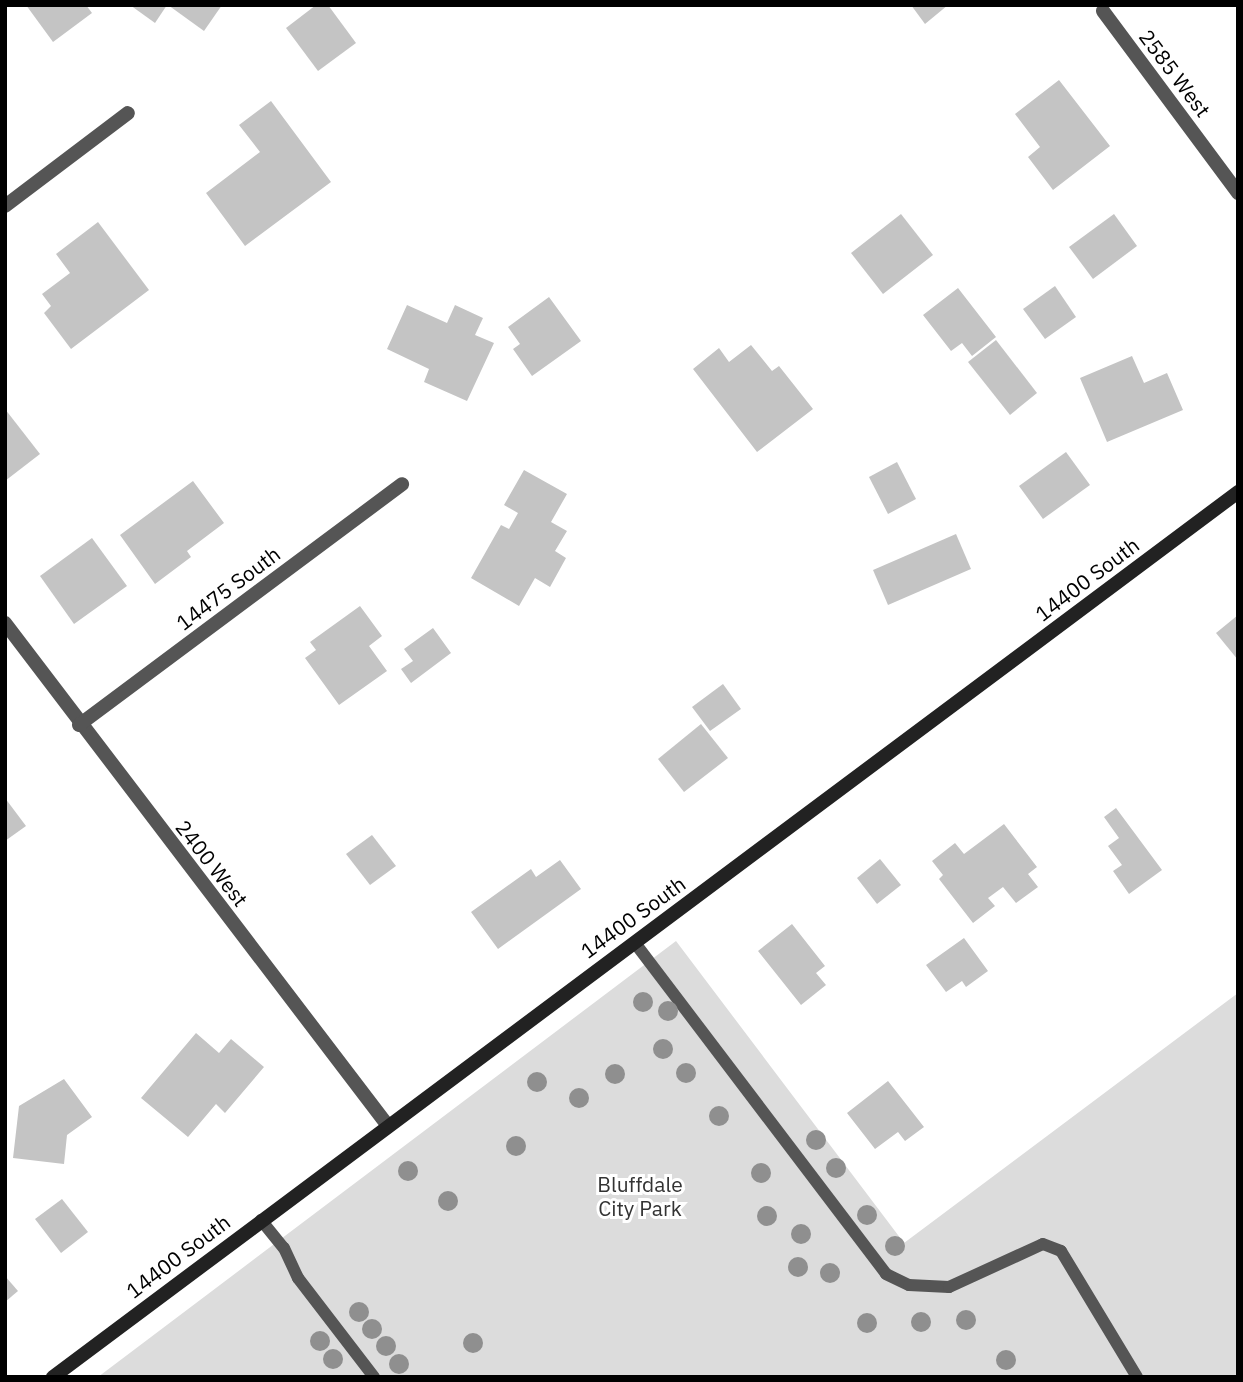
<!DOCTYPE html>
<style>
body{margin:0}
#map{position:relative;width:1243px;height:1382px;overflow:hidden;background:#fff;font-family:"IBM Plex Sans",sans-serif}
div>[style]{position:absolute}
.green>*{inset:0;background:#dcdcdc}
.building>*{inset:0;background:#c4c4c4}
.service>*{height:12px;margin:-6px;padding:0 6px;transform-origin:6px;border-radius:6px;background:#555}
.minor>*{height:14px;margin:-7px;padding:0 7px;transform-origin:7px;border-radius:7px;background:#555}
.secondary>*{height:14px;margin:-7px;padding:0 7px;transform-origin:7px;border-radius:7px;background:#222}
.trees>*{width:20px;height:20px;margin:-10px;border-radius:50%;background:#8f8f8f}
span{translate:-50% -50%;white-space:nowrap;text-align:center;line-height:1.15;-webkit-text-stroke:6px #fff;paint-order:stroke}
.street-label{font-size:21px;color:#000}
.park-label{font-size:21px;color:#333}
.frame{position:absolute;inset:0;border:7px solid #000;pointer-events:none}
</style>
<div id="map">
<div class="green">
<div style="clip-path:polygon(676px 941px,904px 1243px,1238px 993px,1238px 1377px,98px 1377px)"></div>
</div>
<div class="building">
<div style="clip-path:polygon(26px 5px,86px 5px,92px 13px,53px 42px)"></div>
<div style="clip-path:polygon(130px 5px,167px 5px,155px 23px)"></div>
<div style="clip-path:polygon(168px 5px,222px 5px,204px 31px)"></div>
<div style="clip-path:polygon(316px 5px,328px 5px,356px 43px,318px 71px,286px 28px)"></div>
<div style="clip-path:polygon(911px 5px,948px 5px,925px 24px)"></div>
<div style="clip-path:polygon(1059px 80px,1110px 146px,1053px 190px,1028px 157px,1040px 147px,1015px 114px)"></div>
<div style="clip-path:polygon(271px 101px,331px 182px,245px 246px,206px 193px,260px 152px,239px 125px)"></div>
<div style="clip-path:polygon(901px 214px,933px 255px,883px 294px,851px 253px)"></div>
<div style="clip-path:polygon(1114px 214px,1137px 246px,1093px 279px,1069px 247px)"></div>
<div style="clip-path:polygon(98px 222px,149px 290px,71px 349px,44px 313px,51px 306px,42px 294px,70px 273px,56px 254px)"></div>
<div style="clip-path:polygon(1055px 286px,1076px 317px,1045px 339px,1023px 309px)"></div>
<div style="clip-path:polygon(958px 288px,996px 337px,972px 356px,962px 343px,951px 351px,923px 315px)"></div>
<div style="clip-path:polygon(549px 297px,581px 341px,532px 376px,513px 349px,520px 344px,508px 327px)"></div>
<div style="clip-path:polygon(407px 305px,447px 323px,455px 305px,483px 318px,475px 335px,494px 343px,467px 401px,424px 382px,429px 369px,387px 349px)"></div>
<div style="clip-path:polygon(996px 340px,1037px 393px,1010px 415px,968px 362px)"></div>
<div style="clip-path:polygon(751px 345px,772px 371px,779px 366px,813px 409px,757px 452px,693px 369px,719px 348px,729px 362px)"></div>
<div style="clip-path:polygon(1132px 356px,1144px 383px,1167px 373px,1183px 410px,1107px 442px,1080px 378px)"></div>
<div style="clip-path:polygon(5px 409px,40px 454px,5px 481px)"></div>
<div style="clip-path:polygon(1066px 452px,1090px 485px,1043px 519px,1019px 486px)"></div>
<div style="clip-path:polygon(897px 462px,916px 499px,888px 514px,869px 477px)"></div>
<div style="clip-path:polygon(524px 470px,567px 494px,551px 522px,567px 531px,555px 551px,566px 558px,550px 587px,535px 578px,519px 606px,471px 578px,501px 525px,509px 529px,518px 513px,504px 505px)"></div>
<div style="clip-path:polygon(193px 481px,224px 523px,187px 551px,191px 557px,155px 584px,120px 535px)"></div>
<div style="clip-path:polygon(956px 534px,971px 569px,888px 605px,873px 570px)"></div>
<div style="clip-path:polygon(92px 538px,127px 586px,74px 624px,40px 576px)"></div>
<div style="clip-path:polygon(360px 606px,382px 636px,369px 646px,387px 671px,339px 705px,305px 658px,316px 650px,310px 642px)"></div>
<div style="clip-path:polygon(1238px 615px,1238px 660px,1216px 633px)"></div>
<div style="clip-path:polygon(433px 628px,451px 653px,411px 683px,401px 669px,413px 661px,404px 649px)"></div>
<div style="clip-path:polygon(723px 684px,741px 709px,710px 731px,692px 707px)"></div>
<div style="clip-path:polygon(701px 724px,728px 758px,684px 792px,658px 759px)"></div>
<div style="clip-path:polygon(5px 798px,26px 826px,5px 841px)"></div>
<div style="clip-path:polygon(1116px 808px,1162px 870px,1129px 894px,1113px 871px,1122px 865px,1108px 846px,1119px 838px,1104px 817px)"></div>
<div style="clip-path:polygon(1004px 824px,1037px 867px,1028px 874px,1038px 887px,1016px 903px,1003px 887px,988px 898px,995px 906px,973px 923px,939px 879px,943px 875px,932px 861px,955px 843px,964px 854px)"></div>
<div style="clip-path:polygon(372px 835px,396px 866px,370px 885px,346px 854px)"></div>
<div style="clip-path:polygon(880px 859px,901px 885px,877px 904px,857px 878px)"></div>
<div style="clip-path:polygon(560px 860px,581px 889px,498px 949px,471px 912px,531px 869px,536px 877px)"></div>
<div style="clip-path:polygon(792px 924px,825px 966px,816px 973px,826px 985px,801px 1005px,758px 951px)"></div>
<div style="clip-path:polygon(964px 938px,988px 971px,966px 987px,962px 981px,946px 992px,926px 965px)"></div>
<div style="clip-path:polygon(196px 1033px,219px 1053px,231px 1039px,264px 1067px,225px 1113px,216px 1104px,188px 1137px,141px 1098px)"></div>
<div style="clip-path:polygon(64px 1079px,92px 1117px,67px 1135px,64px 1164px,13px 1158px,19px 1106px)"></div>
<div style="clip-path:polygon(888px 1081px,924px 1127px,905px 1141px,898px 1132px,875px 1149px,847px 1113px)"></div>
<div style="clip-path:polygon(62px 1199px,88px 1232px,61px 1253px,35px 1219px)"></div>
<div style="clip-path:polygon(5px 1276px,18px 1291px,5px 1302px)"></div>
</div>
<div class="service">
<div style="left:635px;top:943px;width:415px;rotate:52.8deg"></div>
<div style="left:886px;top:1274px;width:25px;rotate:26deg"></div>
<div style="left:909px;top:1285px;width:40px;rotate:2.9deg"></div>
<div style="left:949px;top:1287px;width:103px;rotate:-24.6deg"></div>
<div style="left:1043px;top:1244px;width:19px;rotate:21deg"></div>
<div style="left:1061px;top:1251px;width:147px;rotate:58.9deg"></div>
<div style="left:261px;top:1220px;width:36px;rotate:51deg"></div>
<div style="left:284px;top:1248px;width:33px;rotate:65deg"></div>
<div style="left:298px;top:1278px;width:125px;rotate:52.5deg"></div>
</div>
<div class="minor">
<div style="left:1103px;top:11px;width:227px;rotate:53.4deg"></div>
<div style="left:5px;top:206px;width:154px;rotate:-37.1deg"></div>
<div style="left:5px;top:623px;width:632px;rotate:52.71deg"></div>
<div style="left:79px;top:725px;width:403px;rotate:-36.7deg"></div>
</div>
<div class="secondary">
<div style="left:53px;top:1377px;width:1479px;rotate:-36.75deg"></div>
</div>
<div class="trees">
<div style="left:643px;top:1002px"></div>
<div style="left:668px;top:1011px"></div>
<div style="left:663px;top:1049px"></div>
<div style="left:686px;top:1073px"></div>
<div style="left:615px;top:1074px"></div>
<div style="left:537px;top:1082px"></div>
<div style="left:579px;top:1098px"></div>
<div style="left:719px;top:1116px"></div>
<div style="left:816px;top:1140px"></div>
<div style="left:516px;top:1146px"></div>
<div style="left:836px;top:1168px"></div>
<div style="left:408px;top:1171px"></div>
<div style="left:761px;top:1173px"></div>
<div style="left:448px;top:1201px"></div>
<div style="left:867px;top:1215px"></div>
<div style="left:767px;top:1216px"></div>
<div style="left:801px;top:1234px"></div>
<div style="left:895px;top:1246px"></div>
<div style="left:798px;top:1267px"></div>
<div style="left:830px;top:1273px"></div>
<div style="left:359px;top:1312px"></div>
<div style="left:966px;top:1320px"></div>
<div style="left:921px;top:1322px"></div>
<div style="left:867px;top:1323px"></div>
<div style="left:372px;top:1329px"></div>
<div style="left:320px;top:1341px"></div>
<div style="left:473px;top:1343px"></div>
<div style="left:386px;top:1346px"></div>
<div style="left:333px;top:1359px"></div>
<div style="left:1006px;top:1360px"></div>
<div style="left:399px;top:1364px"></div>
</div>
<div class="street-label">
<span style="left:1175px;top:73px;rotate:53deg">2585 West</span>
<span style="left:1087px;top:579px;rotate:-37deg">14400 South</span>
<span style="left:228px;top:588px;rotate:-37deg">14475 South</span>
<span style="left:212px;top:863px;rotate:52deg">2400 West</span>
<span style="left:633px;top:917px;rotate:-36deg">14400 South</span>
<span style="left:178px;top:1256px;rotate:-37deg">14400 South</span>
</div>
<div class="park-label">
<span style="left:640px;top:1196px">Bluffdale<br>City Park</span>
</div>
<div class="frame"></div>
</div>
